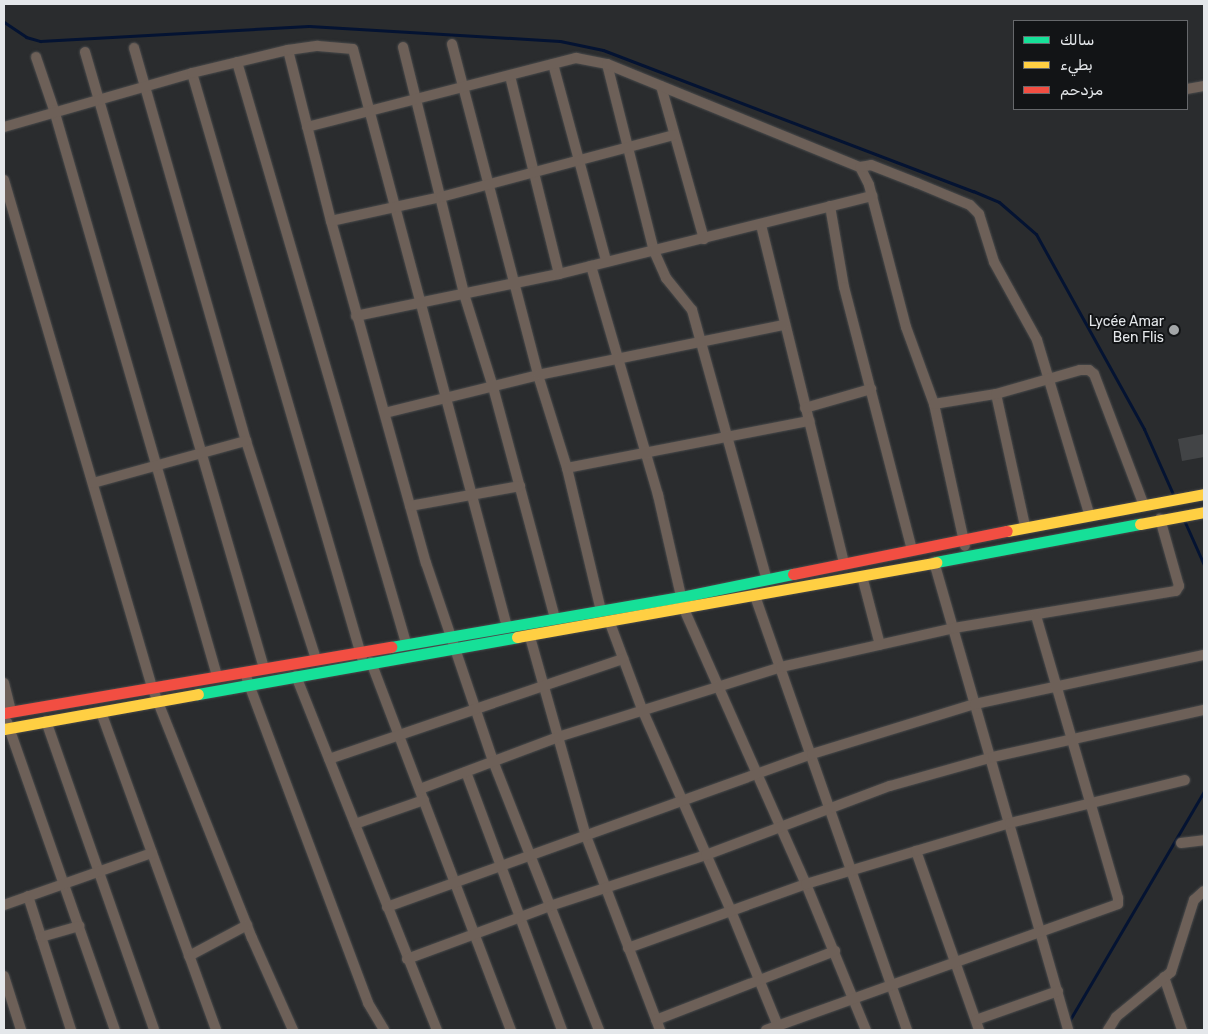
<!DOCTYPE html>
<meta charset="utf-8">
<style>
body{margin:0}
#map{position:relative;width:1208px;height:1034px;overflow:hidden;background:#2a2c2e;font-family:Rubik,Cairo,sans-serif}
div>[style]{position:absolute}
.stream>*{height:3px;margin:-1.5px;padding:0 1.5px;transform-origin:1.5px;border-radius:1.5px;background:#041332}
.building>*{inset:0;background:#424446}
.roads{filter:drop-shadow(0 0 1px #494a4b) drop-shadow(0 0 1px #494a4b)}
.street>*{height:10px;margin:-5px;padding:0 5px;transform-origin:5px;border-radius:5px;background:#6d6058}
.fast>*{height:11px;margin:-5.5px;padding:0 5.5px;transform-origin:5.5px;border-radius:5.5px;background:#16e098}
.slow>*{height:11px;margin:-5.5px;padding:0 5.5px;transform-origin:5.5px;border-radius:5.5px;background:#ffcf43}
.jam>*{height:11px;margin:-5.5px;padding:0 5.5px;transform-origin:5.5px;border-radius:5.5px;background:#f24e42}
.dots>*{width:14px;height:14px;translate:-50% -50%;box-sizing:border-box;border:2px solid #121416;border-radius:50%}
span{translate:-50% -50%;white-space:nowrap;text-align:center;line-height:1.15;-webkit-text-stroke:4px #121416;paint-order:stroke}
.poi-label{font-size:14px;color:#e4e7ea}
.right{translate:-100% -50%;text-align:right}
.frame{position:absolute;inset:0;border:5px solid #e4e7ea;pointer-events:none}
.legend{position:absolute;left:1013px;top:20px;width:175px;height:90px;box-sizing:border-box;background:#121416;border:1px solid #66686b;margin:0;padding:6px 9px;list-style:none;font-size:15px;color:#e4e7ea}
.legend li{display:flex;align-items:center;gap:10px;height:25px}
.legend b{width:25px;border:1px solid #66686b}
</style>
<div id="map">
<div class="stream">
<div style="left:4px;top:22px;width:27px;rotate:34deg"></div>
<div style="left:26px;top:37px;width:15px;rotate:16deg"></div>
<div style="left:40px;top:41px;width:269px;rotate:-3.2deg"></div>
<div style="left:309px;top:26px;width:251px;rotate:3.4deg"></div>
<div style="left:560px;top:41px;width:44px;rotate:11.8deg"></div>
<div style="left:603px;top:50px;width:396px;rotate:20.9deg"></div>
<div style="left:973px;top:191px;width:28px;rotate:23deg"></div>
<div style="left:999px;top:202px;width:49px;rotate:40.9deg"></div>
<div style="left:1036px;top:234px;width:223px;rotate:61deg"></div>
<div style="left:1144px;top:429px;width:71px;rotate:66deg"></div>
<div style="left:1184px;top:520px;width:49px;rotate:66deg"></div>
<div style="left:1068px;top:1023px;width:269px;rotate:-59.6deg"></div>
</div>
<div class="building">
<div style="clip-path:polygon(1204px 434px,1204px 457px,1182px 461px,1178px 439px)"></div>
</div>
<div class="roads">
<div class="street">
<div style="left:452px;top:44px;width:342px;rotate:75.4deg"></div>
<div style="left:538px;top:375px;width:97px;rotate:72.7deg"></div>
<div style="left:567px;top:468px;width:147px;rotate:76.6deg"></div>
<div style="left:403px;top:47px;width:254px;rotate:76.1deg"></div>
<div style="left:464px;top:294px;width:97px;rotate:72.7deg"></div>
<div style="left:493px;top:387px;width:240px;rotate:75deg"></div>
<div style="left:134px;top:48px;width:409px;rotate:74.1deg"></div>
<div style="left:246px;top:441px;width:229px;rotate:72.2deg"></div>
<div style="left:288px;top:50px;width:176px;rotate:75.9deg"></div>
<div style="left:331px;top:221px;width:355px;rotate:74.5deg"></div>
<div style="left:426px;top:563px;width:209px;rotate:71.3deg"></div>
<div style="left:493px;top:761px;width:289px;rotate:68.5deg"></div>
<div style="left:85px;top:52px;width:641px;rotate:73.8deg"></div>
<div style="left:36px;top:57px;width:56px;rotate:71.2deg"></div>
<div style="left:54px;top:110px;width:589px;rotate:73.93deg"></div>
<div style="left:237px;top:62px;width:605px;rotate:73.78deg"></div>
<div style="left:553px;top:64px;width:204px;rotate:74.9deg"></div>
<div style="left:607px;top:64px;width:193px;rotate:75.9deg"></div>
<div style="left:654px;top:251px;width:30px;rotate:66deg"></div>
<div style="left:666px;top:278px;width:41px;rotate:50.9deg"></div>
<div style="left:692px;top:310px;width:280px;rotate:74.5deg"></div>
<div style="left:192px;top:73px;width:609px;rotate:73.8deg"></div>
<div style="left:510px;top:76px;width:204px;rotate:76.1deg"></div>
<div style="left:661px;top:86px;width:159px;rotate:74.3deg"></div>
<div style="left:1187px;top:89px;width:17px;rotate:-10deg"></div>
<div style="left:4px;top:127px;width:196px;rotate:-16deg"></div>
<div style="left:192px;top:73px;width:99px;rotate:-13.5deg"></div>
<div style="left:288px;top:50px;width:30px;rotate:-8deg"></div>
<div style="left:318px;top:46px;width:35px;rotate:5deg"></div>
<div style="left:353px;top:49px;width:598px;rotate:75.08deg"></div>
<div style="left:307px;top:127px;width:278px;rotate:-14.4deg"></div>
<div style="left:576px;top:58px;width:32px;rotate:11deg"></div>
<div style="left:607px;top:64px;width:273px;rotate:22.2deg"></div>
<div style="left:860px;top:167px;width:20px;rotate:63deg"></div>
<div style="left:869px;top:185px;width:147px;rotate:75.4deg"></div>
<div style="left:906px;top:327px;width:82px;rotate:70deg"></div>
<div style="left:934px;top:404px;width:145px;rotate:77.7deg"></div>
<div style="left:860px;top:167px;width:11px;rotate:-10deg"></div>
<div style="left:871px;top:165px;width:49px;rotate:21.4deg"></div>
<div style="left:917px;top:183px;width:57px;rotate:22.5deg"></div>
<div style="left:970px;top:205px;width:13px;rotate:45deg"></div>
<div style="left:979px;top:214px;width:50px;rotate:72.6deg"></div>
<div style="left:994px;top:262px;width:89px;rotate:61.1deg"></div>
<div style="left:1037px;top:340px;width:181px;rotate:73.3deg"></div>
<div style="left:4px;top:180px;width:528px;rotate:73.73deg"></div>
<div style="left:152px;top:687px;width:270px;rotate:68.3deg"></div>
<div style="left:252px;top:938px;width:101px;rotate:66deg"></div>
<div style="left:830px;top:206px;width:82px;rotate:80.2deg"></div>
<div style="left:844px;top:287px;width:272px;rotate:75.5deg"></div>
<div style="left:331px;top:221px;width:113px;rotate:-12.3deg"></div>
<div style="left:441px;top:197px;width:241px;rotate:-14.9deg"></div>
<div style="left:761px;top:225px;width:349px;rotate:76.2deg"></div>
<div style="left:591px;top:266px;width:239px;rotate:73.7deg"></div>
<div style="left:658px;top:495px;width:117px;rotate:77.2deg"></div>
<div style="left:684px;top:609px;width:301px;rotate:66.1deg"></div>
<div style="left:806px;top:884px;width:158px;rotate:67.7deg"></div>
<div style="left:356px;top:316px;width:207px;rotate:-11.7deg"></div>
<div style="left:559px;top:274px;width:323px;rotate:-14deg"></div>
<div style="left:996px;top:394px;width:135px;rotate:77.6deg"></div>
<div style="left:934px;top:404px;width:63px;rotate:-9.2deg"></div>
<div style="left:996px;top:394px;width:87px;rotate:-15.9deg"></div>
<div style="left:1080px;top:370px;width:9px"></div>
<div style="left:1089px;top:370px;width:6px;rotate:39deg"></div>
<div style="left:1094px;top:374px;width:138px;rotate:69.2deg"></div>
<div style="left:805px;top:408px;width:69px;rotate:-16.1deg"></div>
<div style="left:385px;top:413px;width:158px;rotate:-13.9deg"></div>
<div style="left:538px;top:375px;width:251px;rotate:-11.5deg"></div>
<div style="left:567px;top:468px;width:247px;rotate:-11deg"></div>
<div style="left:93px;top:483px;width:159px;rotate:-15.4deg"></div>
<div style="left:410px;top:506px;width:112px;rotate:-10.3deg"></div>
<div style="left:934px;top:562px;width:487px;rotate:74deg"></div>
<div style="left:862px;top:576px;width:71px;rotate:75.4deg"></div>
<div style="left:755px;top:596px;width:460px;rotate:70.7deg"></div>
<div style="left:610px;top:623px;width:92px;rotate:69.6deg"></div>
<div style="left:642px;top:709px;width:221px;rotate:66.2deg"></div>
<div style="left:731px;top:911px;width:124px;rotate:67.8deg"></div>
<div style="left:530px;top:637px;width:207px;rotate:74.3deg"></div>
<div style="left:586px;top:836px;width:208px;rotate:69.1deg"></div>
<div style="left:371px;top:662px;width:394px;rotate:69.2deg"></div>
<div style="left:296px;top:676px;width:381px;rotate:68.3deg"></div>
<div style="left:247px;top:679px;width:346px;rotate:69.5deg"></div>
<div style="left:368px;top:1003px;width:31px;rotate:59deg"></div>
<div style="left:4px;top:683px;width:29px;rotate:76deg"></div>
<div style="left:101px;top:712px;width:338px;rotate:70.1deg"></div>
<div style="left:46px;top:721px;width:327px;rotate:70.7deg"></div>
<div style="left:7px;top:722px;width:326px;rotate:70.7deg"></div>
<div style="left:329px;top:759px;width:311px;rotate:-18.8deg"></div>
<div style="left:466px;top:772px;width:275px;rotate:69.6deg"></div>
<div style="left:420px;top:789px;width:147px;rotate:-20.6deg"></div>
<div style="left:558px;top:737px;width:234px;rotate:-17.4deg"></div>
<div style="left:781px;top:667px;width:177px;rotate:-12.7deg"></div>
<div style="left:954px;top:628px;width:225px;rotate:-9.5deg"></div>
<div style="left:1176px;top:591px;width:6px;rotate:-59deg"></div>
<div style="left:1179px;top:586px;width:70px;rotate:-105.8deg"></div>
<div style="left:355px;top:824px;width:73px;rotate:-19.2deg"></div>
<div style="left:1181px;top:843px;width:23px;rotate:-7deg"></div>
<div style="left:916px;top:851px;width:190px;rotate:70.6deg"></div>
<div style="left:28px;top:896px;width:141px;rotate:72.2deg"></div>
<div style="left:4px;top:905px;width:157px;rotate:-19.4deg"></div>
<div style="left:387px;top:907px;width:452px;rotate:-19.8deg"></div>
<div style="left:812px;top:754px;width:170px;rotate:-17.1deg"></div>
<div style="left:975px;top:704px;width:234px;rotate:-12.1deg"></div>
<div style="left:41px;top:937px;width:40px;rotate:-16deg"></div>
<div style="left:628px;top:948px;width:189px;rotate:-19.8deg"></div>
<div style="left:806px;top:884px;width:115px;rotate:-16.7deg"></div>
<div style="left:916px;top:851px;width:98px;rotate:-16.6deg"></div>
<div style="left:1010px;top:823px;width:180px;rotate:-13.8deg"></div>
<div style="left:189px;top:956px;width:66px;rotate:-28.1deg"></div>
<div style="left:407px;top:959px;width:153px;rotate:-20.3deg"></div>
<div style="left:550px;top:906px;width:164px;rotate:-18.1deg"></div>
<div style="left:706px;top:855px;width:197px;rotate:-20.6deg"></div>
<div style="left:890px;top:786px;width:107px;rotate:-15.7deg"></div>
<div style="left:993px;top:757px;width:216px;rotate:-12.6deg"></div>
<div style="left:4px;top:976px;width:57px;rotate:72.5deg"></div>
<div style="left:1164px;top:977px;width:56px;rotate:71.2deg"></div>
<div style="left:656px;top:1020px;width:192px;rotate:-21.1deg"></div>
<div style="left:976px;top:1020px;width:87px;rotate:-19.5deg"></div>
<div style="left:766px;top:1030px;width:374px;rotate:-19.7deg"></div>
<div style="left:1118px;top:904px;width:6px;rotate:-90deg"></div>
<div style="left:1118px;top:898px;width:294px;rotate:-106.2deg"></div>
<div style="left:1108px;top:1030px;width:15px;rotate:-58deg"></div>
<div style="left:1116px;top:1017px;width:71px;rotate:-39.3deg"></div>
<div style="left:1171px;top:972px;width:76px;rotate:-72.3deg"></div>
<div style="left:1194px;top:900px;width:13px;rotate:-42deg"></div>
</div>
<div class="fast">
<div style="left:936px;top:562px;width:208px;rotate:-10.6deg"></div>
<div style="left:391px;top:647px;width:294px;rotate:-9.8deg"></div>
<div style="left:681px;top:597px;width:114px;rotate:-11.6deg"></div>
<div style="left:198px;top:694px;width:324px;rotate:-10.1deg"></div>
</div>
<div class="slow">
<div style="left:1140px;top:524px;width:65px;rotate:-10.6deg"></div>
<div style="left:1007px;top:531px;width:200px;rotate:-10.6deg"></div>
<div style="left:517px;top:637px;width:426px;rotate:-10.1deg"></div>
<div style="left:4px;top:729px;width:197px;rotate:-10.2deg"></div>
</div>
<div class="jam">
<div style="left:793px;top:574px;width:218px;rotate:-11.4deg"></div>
<div style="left:4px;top:713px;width:393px;rotate:-9.7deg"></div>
</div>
</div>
<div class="dots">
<div style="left:1174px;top:330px;background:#a3a6a8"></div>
</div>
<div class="poi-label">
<span class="right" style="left:1164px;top:330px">Lycée Amar<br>Ben Flis</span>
</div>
<div class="frame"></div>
<ul class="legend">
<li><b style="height:6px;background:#16e098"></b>سالك</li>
<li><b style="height:6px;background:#ffcf43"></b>بطيء</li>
<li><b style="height:6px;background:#f24e42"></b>مزدحم</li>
</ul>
</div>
